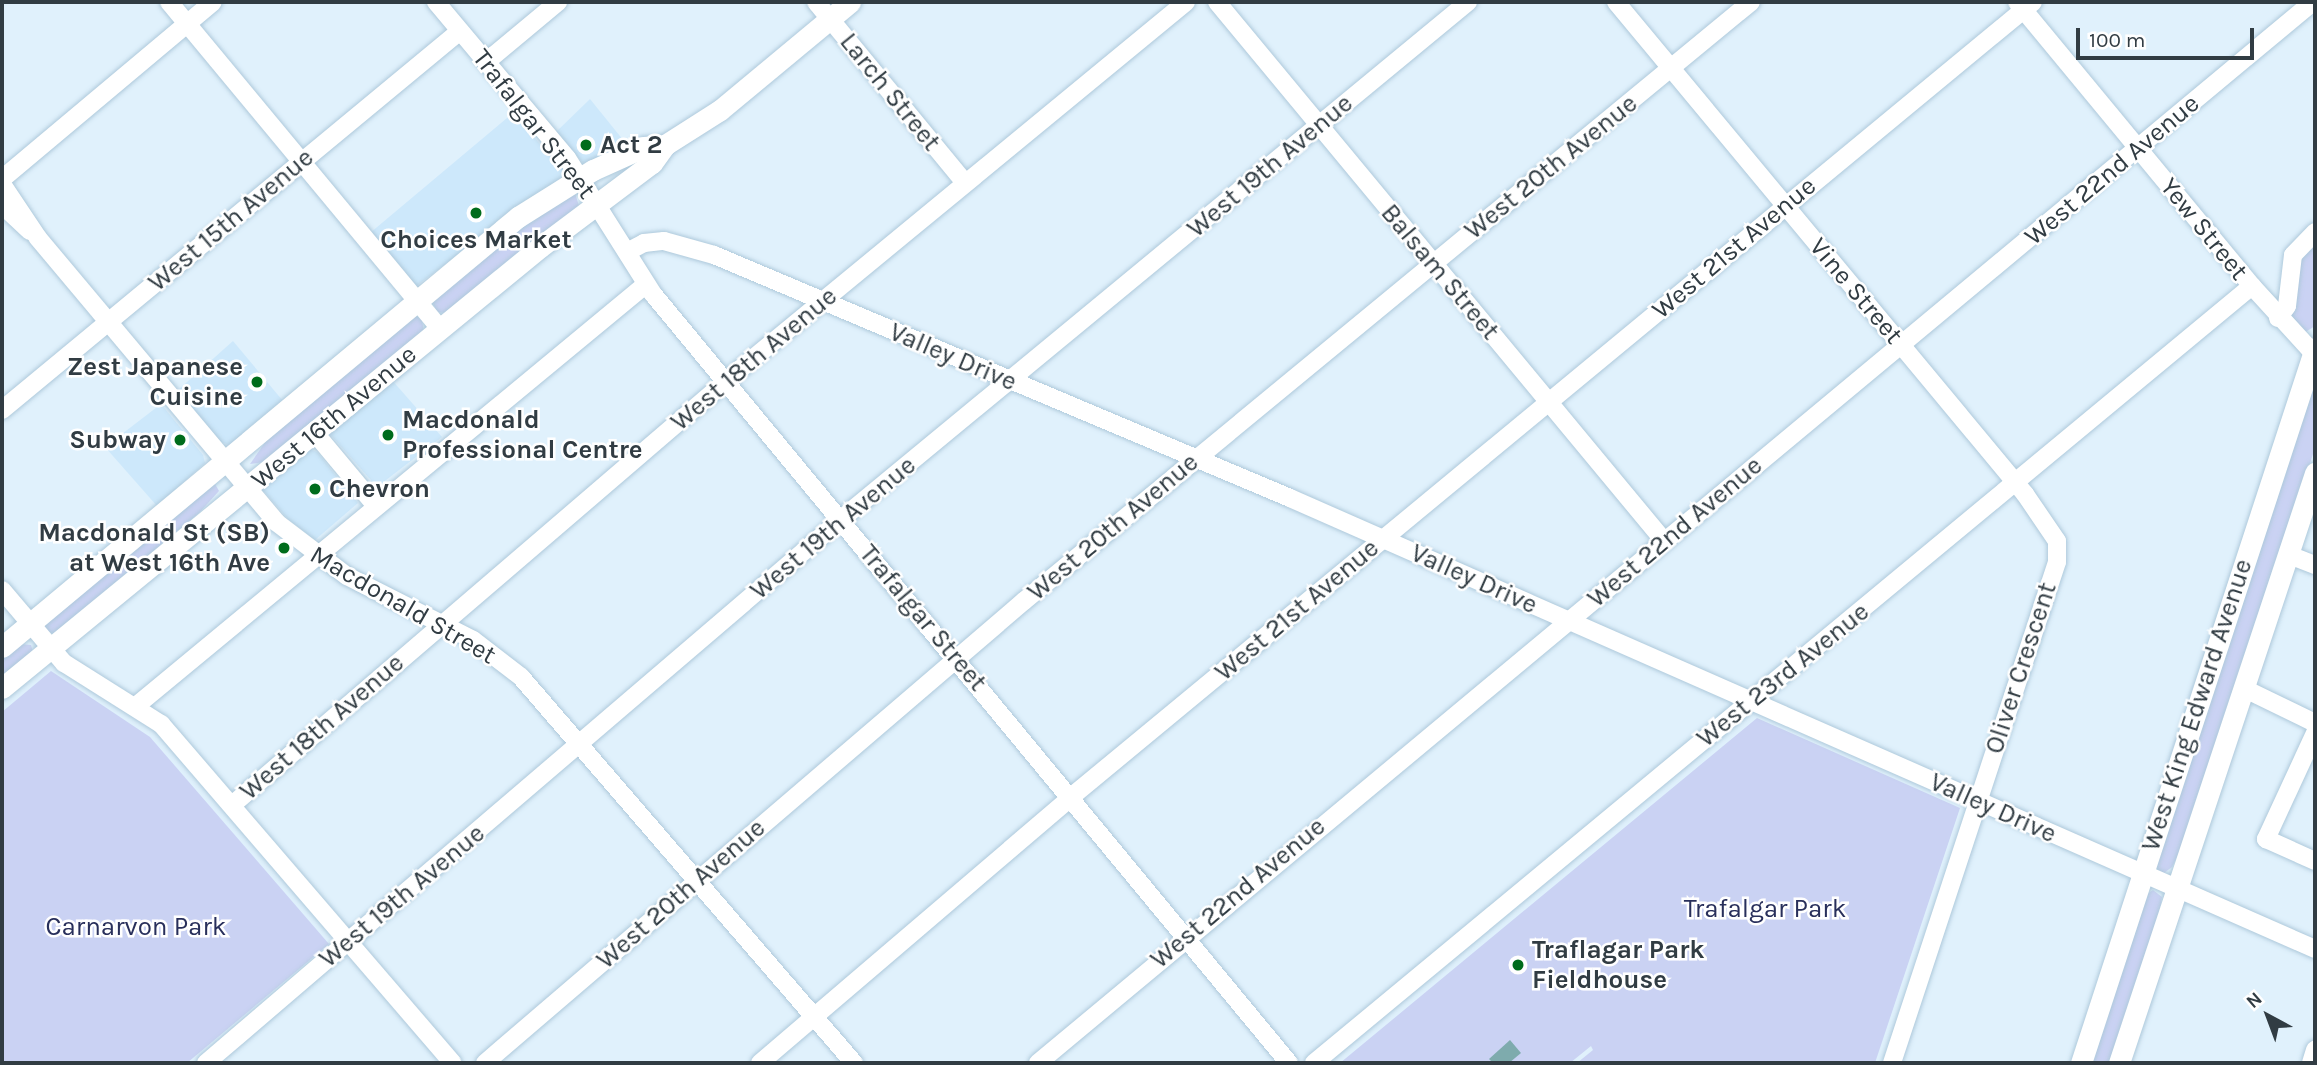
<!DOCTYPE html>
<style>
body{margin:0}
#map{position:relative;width:2317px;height:1065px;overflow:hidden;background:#e0f1fc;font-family:Karla,sans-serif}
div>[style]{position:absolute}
.built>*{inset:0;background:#cde8fb}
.green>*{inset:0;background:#cad2f3}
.water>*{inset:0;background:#7eabad}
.roads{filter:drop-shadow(0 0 2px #aec9db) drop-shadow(0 0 2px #aec9db)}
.minor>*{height:18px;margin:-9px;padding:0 9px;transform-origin:9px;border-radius:9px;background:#fff}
.major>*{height:21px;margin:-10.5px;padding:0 10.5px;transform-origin:10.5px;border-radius:10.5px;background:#fff}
.dots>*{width:19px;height:19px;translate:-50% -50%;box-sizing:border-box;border:4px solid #fff;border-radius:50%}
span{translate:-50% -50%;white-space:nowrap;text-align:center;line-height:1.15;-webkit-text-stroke:5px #fff;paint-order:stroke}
.street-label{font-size:26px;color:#313c43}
.poi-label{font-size:26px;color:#313c43;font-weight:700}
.left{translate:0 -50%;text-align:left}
.right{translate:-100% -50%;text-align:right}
.park-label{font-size:26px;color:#282f5b}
.frame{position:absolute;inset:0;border:4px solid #313c43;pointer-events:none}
.north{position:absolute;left:2233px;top:981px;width:70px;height:70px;-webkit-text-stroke:5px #fff;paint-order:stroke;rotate:319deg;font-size:19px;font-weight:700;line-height:28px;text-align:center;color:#313c43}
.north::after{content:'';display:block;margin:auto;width:24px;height:32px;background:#313c43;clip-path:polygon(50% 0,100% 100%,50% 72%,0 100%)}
.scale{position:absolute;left:2076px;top:28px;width:178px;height:32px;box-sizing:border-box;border:4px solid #313c43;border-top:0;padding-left:9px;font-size:21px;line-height:24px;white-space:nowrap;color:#313c43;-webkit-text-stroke:5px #fff;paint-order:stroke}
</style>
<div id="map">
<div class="built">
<div style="clip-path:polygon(590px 99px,628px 146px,583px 163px,556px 132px)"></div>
<div style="clip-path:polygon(513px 113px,546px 151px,553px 152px,565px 172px,563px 176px,416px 286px,370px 233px)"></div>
<div style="clip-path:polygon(233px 341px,283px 401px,229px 445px,219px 441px,178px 390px)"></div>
<div style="clip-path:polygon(391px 379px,442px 437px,377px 487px,330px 434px)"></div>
<div style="clip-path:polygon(161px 404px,203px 455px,205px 463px,157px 506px,105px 447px)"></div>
<div style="clip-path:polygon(309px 449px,317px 452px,358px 503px,315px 540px,288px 519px,263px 490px)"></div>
</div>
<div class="green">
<div style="clip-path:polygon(575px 193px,579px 206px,446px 313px,437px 312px,432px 301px,530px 214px)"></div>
<div style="clip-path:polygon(2315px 239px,2315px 326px,2304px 333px,2291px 319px,2296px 262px)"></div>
<div style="clip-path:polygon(414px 315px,422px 320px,424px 332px,264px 462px,250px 464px,266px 441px)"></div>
<div style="clip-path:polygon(2315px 369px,2315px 448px,2186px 839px,2172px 867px,2164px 873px,2157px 870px,2157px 862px)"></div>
<div style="clip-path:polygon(215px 484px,219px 491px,199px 513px,54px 633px,47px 632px,44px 624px)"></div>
<div style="clip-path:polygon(20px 644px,31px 645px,33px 652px,2px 683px,2px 656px)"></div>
<div style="clip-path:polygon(51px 671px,150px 737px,329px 944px,187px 1063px,2px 1063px,2px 712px)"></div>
<div style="clip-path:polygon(1757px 718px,1960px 808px,1875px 1063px,1577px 1063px,1593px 1050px,1591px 1046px,1570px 1063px,1340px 1063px)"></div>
<div style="clip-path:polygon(2153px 890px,2162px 897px,2156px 930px,2112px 1063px,2086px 1063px,2147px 894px)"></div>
</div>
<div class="water">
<div style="clip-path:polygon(1510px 1040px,1521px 1053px,1509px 1063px,1493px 1063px,1489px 1059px)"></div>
</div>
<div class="roads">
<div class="minor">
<div style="left:169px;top:2px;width:424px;rotate:50.3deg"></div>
<div style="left:436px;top:2px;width:204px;rotate:50deg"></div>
<div style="left:567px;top:158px;width:161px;rotate:57.7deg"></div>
<div style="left:653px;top:294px;width:998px;rotate:50.41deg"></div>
<div style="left:816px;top:2px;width:234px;rotate:50.5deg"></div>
<div style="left:1217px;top:2px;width:700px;rotate:50.33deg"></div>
<div style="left:1616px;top:2px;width:640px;rotate:50.26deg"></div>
<div style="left:2025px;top:494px;width:57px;rotate:55.8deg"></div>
<div style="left:2057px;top:541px;width:21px;rotate:90deg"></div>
<div style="left:2057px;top:562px;width:527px;rotate:108.23deg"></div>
<div style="left:2017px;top:2px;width:369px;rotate:50.4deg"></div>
<div style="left:2252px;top:286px;width:93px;rotate:47.6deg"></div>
<div style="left:486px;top:62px;width:94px;rotate:-39.8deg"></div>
<div style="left:2px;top:179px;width:275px;rotate:-40deg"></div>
<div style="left:2px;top:184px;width:65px;rotate:56.3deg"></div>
<div style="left:38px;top:238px;width:371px;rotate:50deg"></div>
<div style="left:276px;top:522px;width:89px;rotate:37.3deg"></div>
<div style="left:347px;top:576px;width:141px;rotate:26.9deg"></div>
<div style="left:473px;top:640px;width:61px;rotate:37.6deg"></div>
<div style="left:521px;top:677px;width:510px;rotate:49.22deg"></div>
<div style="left:2px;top:205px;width:38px;rotate:43deg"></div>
<div style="left:627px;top:252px;width:19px;rotate:-28deg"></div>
<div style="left:644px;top:243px;width:20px;rotate:-6deg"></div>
<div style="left:664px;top:241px;width:52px;rotate:15.6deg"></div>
<div style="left:714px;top:255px;width:625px;rotate:22.87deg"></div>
<div style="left:1290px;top:498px;width:1120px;rotate:23.75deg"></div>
<div style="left:2278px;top:318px;width:15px;rotate:-53deg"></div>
<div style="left:2287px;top:306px;width:51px;rotate:-83.3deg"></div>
<div style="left:2293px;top:255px;width:32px;rotate:-46deg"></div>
<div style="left:2px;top:410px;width:594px;rotate:-39.61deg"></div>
<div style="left:314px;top:432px;width:95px;rotate:50.1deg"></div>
<div style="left:2289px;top:555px;width:28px;rotate:21deg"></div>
<div style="left:2px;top:590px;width:96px;rotate:49.7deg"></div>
<div style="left:64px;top:663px;width:115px;rotate:32.2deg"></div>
<div style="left:161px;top:724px;width:447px;rotate:49.3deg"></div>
<div style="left:2245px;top:689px;width:78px;rotate:25.9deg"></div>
<div style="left:136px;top:706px;width:661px;rotate:-39.59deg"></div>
<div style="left:2315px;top:733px;width:117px;rotate:114.8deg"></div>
<div style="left:2266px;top:839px;width:54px;rotate:24.2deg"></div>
<div style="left:232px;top:805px;width:668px;rotate:-40.63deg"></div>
<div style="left:739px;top:370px;width:579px;rotate:-39.46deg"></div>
<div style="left:206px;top:1063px;width:849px;rotate:-40.56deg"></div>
<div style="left:851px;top:511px;width:800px;rotate:-39.52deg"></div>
<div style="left:485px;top:1063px;width:710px;rotate:-40.6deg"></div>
<div style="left:1024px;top:601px;width:942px;rotate:-39.49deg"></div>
<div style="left:760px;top:1063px;width:409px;rotate:-40.5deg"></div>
<div style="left:1071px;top:797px;width:1248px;rotate:-39.57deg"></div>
<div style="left:1038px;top:1063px;width:1659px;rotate:-39.77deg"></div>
<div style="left:1314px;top:1063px;width:1218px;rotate:-39.64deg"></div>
<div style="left:2311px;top:1063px;width:14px;rotate:-73deg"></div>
</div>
<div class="major">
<div style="left:2px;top:647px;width:672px;rotate:-39.81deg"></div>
<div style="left:518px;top:217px;width:89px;rotate:-32.1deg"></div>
<div style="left:593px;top:170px;width:56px;rotate:-24.3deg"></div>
<div style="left:644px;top:147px;width:21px;rotate:-5deg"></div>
<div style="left:2px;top:688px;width:696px;rotate:-39.34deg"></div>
<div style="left:540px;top:247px;width:140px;rotate:-36.9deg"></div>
<div style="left:652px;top:163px;width:22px;rotate:-54deg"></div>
<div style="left:665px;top:145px;width:65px;rotate:-32.5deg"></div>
<div style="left:720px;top:110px;width:169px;rotate:-39.7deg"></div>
<div style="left:2081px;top:1063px;width:752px;rotate:-71.88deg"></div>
<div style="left:2119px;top:1063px;width:622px;rotate:-71.62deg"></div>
</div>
</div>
<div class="dots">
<div style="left:586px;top:145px;background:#006c1b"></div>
<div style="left:476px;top:213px;background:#006c1b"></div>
<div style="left:257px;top:382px;background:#006c1b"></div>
<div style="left:388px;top:435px;background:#006c1b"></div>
<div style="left:180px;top:440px;background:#006c1b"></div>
<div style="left:315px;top:489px;background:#006c1b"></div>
<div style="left:284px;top:548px;background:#006c1b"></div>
<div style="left:1518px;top:965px;background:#006c1b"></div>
</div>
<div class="street-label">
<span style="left:890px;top:92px;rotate:51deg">Larch Street</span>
<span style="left:534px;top:124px;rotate:52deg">Trafalgar Street</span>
<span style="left:1270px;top:166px;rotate:-40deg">West 19th Avenue</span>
<span style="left:1551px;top:167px;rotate:-39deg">West 20th Avenue</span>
<span style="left:2112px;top:170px;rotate:-40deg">West 22nd Avenue</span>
<span style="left:231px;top:220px;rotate:-40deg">West 15th Avenue</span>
<span style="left:2204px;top:229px;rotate:51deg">Yew Street</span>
<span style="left:1734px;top:248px;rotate:-40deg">West 21st Avenue</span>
<span style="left:1440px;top:272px;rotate:50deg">Balsam Street</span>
<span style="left:1856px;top:291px;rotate:50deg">Vine Street</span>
<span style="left:953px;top:357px;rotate:23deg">Valley Drive</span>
<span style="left:754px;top:359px;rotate:-40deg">West 18th Avenue</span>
<span style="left:334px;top:417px;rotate:-40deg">West 16th Avenue</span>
<span style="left:1113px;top:527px;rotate:-40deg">West 20th Avenue</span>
<span style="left:833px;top:528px;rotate:-40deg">West 19th Avenue</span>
<span style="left:1675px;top:532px;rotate:-40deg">West 22nd Avenue</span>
<span style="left:1474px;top:579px;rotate:24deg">Valley Drive</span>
<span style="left:403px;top:605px;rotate:30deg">Macdonald Street</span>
<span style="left:1297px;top:610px;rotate:-40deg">West 21st Avenue</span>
<span style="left:923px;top:618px;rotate:50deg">Trafalgar Street</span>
<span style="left:2021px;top:668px;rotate:-72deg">Oliver Crescent</span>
<span style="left:1783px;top:675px;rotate:-39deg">West 23rd Avenue</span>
<span style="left:2197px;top:705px;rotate:-72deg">West King Edward Avenue</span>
<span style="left:322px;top:727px;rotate:-41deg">West 18th Avenue</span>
<span style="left:1993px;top:808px;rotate:24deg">Valley Drive</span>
<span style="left:1238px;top:893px;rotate:-40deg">West 22nd Avenue</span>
<span style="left:681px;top:894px;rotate:-41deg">West 20th Avenue</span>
<span style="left:402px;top:896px;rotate:-40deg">West 19th Avenue</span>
</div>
<div class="poi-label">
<span class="left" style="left:600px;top:145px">Act 2</span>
<span style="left:476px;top:240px">Choices Market</span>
<span class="right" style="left:243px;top:382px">Zest Japanese<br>Cuisine</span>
<span class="left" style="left:402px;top:435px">Macdonald<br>Professional Centre</span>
<span class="right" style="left:166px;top:440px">Subway</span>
<span class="left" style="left:329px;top:489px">Chevron</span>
<span class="right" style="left:270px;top:548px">Macdonald St (SB)<br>at West 16th Ave</span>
<span class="left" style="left:1532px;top:965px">Traflagar Park<br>Fieldhouse</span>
</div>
<div class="park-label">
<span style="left:1765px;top:909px">Trafalgar Park</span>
<span style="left:136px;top:927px">Carnarvon Park</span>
</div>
<div class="frame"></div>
<div class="north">N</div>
<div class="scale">100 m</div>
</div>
